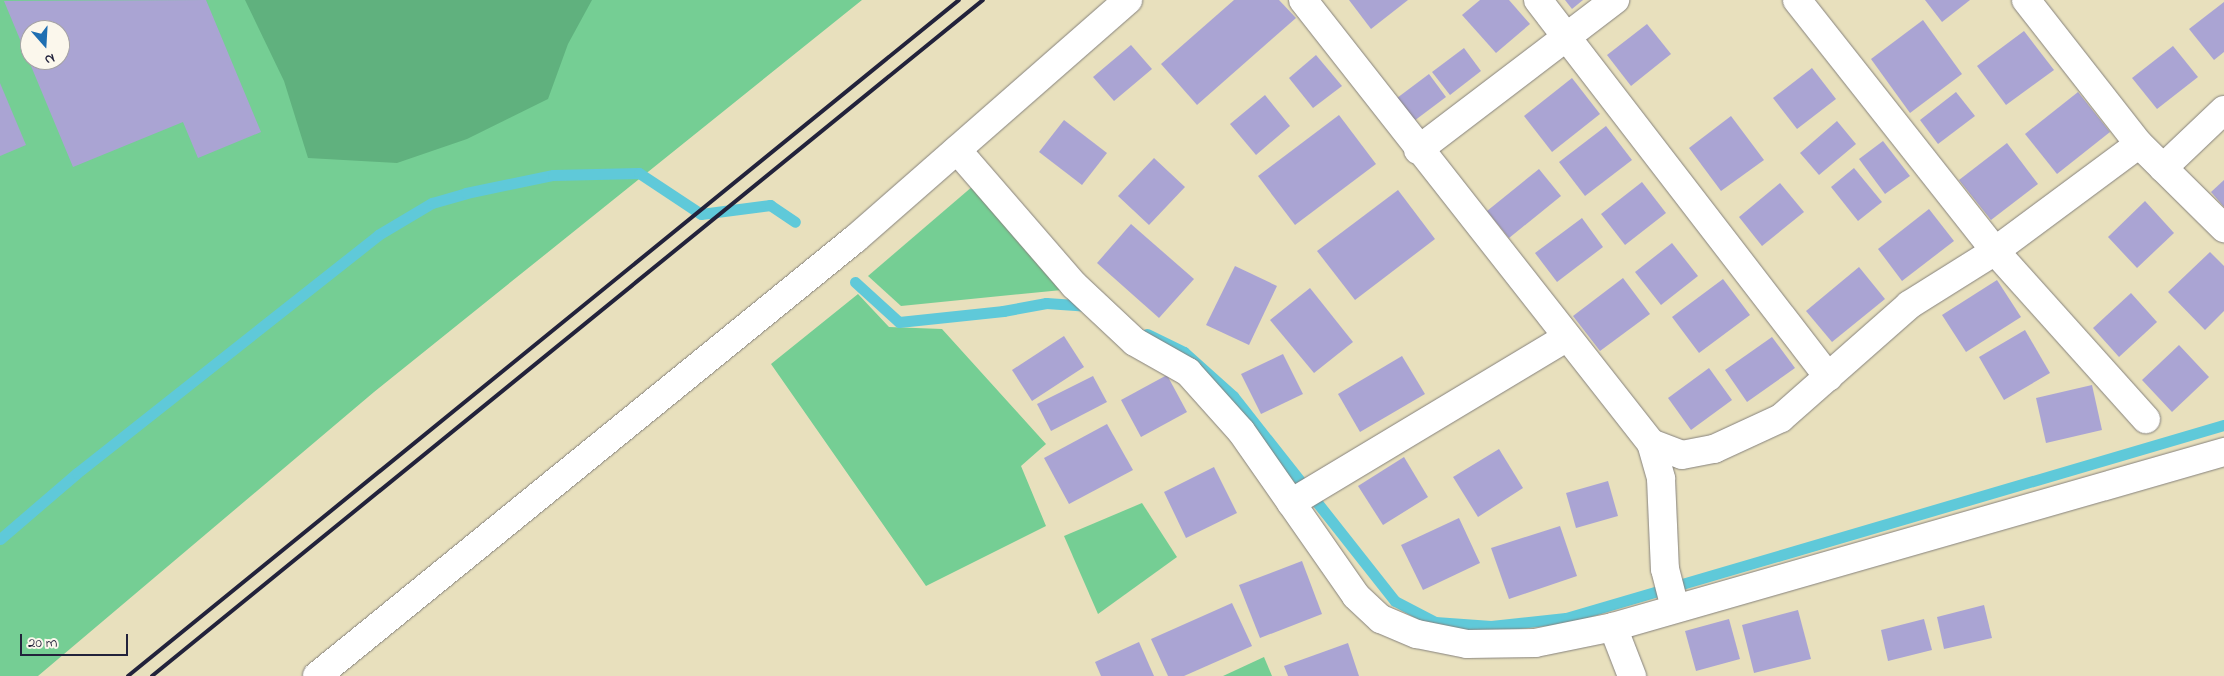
<!DOCTYPE html>
<style>
body{margin:0}
#map{position:relative;width:2224px;height:676px;overflow:hidden;background:#e8e0bd;font-family:"Indie Flower",sans-serif}
div>[style]{position:absolute}
.green>*{inset:0;background:#75ce94}
.forest>*{inset:0;background:#60b17e}
.stream>*{height:11px;margin:-5.5px;padding:0 5.5px;transform-origin:5.5px;border-radius:5.5px;background:#5fc9d9}
.building>*{inset:0;background:#aaa4d3}
.roads{filter:drop-shadow(0 0 1px #85817c) drop-shadow(0 0 1px #85817c)}
.minor>*{height:28px;margin:-14px;padding:0 14px;transform-origin:14px;border-radius:14px;background:#fff}
.rail>*{height:4px;margin:-2px;padding:0 2px;transform-origin:2px;border-radius:2px;background:#22223b}
span{translate:-50% -50%;white-space:nowrap;text-align:center;line-height:1.15;-webkit-text-stroke:4.5px #fbf7ec;paint-order:stroke}
.north{position:absolute;left:20px;top:20px;width:50px;height:50px;box-sizing:border-box;background:#fbf7ec;border:1px solid #a4a2a5;border-radius:50%;rotate:161deg;font-size:14px;font-weight:700;line-height:20px;text-align:center;color:#22223b}
.north::after{content:'';display:block;margin:auto;width:18px;height:22px;background:#1f6fb2;clip-path:polygon(50% 0,100% 100%,50% 72%,0 100%)}
.scale{position:absolute;left:20px;top:634px;width:108px;height:22px;box-sizing:border-box;border:2px solid #22223b;border-top:0;padding-left:6px;font-size:15px;line-height:18px;white-space:nowrap;color:#22223b;-webkit-text-stroke:4px #fbf7ec;paint-order:stroke}
</style>
<div id="map">
<div class="green">
<div style="clip-path:polygon(evenodd,0 0,862px 0,374px 392px,38px 676px,0 676px,0 0,30px 30px,60px 30px,60px 60px,30px 60px,30px 30px)"></div>
<div style="clip-path:polygon(973px 186px,1062px 290px,901px 306px,868px 276px)"></div>
<div style="clip-path:polygon(858px 294px,889px 327px,942px 329px,1046px 444px,1021px 466px,1046px 526px,926px 586px,771px 364px)"></div>
<div style="clip-path:polygon(1142px 503px,1177px 557px,1098px 614px,1064px 536px)"></div>
<div style="clip-path:polygon(1264px 657px,1272px 676px,1223px 676px)"></div>
</div>
<div class="forest">
<div style="clip-path:polygon(245px 0,592px 0,568px 44px,548px 99px,467px 139px,397px 163px,308px 158px,284px 81px)"></div>
</div>
<div class="stream">
<div style="left:855px;top:282px;width:59px;rotate:42.3deg"></div>
<div style="left:899px;top:322px;width:105px;rotate:-6deg"></div>
<div style="left:1003px;top:311px;width:44px;rotate:-10.5deg"></div>
<div style="left:1046px;top:303px;width:44px;rotate:3.9deg"></div>
<div style="left:1147px;top:334px;width:41px;rotate:25.9deg"></div>
<div style="left:1184px;top:352px;width:66px;rotate:41.9deg"></div>
<div style="left:1233px;top:396px;width:261px;rotate:51.7deg"></div>
<div style="left:1395px;top:601px;width:45px;rotate:27.7deg"></div>
<div style="left:1435px;top:622px;width:56px;rotate:4.1deg"></div>
<div style="left:1491px;top:626px;width:75px;rotate:-6.1deg"></div>
<div style="left:1566px;top:618px;width:686px;rotate:-16.35deg"></div>
<div style="left:0;top:539px;width:101px;rotate:-40.6deg"></div>
<div style="left:77px;top:473px;width:384px;rotate:-38.3deg"></div>
<div style="left:378px;top:235px;width:63px;rotate:-30.7deg"></div>
<div style="left:432px;top:203px;width:35px;rotate:-16deg"></div>
<div style="left:466px;top:193px;width:89px;rotate:-11.7deg"></div>
<div style="left:553px;top:175px;width:86px;rotate:-1.3deg"></div>
<div style="left:639px;top:173px;width:74px;rotate:33.5deg"></div>
<div style="left:701px;top:214px;width:70px;rotate:-7.4deg"></div>
<div style="left:770px;top:205px;width:30px;rotate:34deg"></div>
</div>
<div class="building">
<div style="clip-path:polygon(evenodd,206px 0,261px 132px,198px 158px,183px 122px,73px 167px,4px 1px,206px 0,30px 30px,60px 30px,60px 60px,30px 60px,30px 30px)"></div>
<div style="clip-path:polygon(1234px 0,1279px 0,1296px 18px,1197px 105px,1161px 64px)"></div>
<div style="clip-path:polygon(1349px 0,1408px 0,1371px 29px)"></div>
<div style="clip-path:polygon(1480px 0,1509px 0,1530px 24px,1496px 53px,1462px 15px)"></div>
<div style="clip-path:polygon(1565px 0,1583px 0,1572px 9px)"></div>
<div style="clip-path:polygon(1925px 0,1970px 0,1942px 22px)"></div>
<div style="clip-path:polygon(2224px 2px,2224px 52px,2214px 60px,2189px 29px)"></div>
<div style="clip-path:polygon(1923px 20px,1962px 74px,1910px 113px,1871px 59px)"></div>
<div style="clip-path:polygon(1647px 24px,1671px 54px,1631px 86px,1607px 55px)"></div>
<div style="clip-path:polygon(2024px 31px,2054px 70px,2006px 105px,1977px 66px)"></div>
<div style="clip-path:polygon(1131px 45px,1152px 69px,1114px 101px,1093px 77px)"></div>
<div style="clip-path:polygon(2173px 46px,2198px 77px,2157px 109px,2132px 78px)"></div>
<div style="clip-path:polygon(1464px 48px,1481px 71px,1450px 95px,1432px 72px)"></div>
<div style="clip-path:polygon(1316px 55px,1342px 86px,1313px 108px,1289px 78px)"></div>
<div style="clip-path:polygon(1812px 68px,1836px 99px,1797px 129px,1773px 98px)"></div>
<div style="clip-path:polygon(1429px 74px,1446px 97px,1414px 121px,1397px 98px)"></div>
<div style="clip-path:polygon(1572px 78px,1600px 114px,1552px 152px,1524px 116px)"></div>
<div style="clip-path:polygon(0 83px,26px 145px,0 156px)"></div>
<div style="clip-path:polygon(1956px 92px,1975px 116px,1938px 144px,1920px 120px)"></div>
<div style="clip-path:polygon(2078px 92px,2110px 132px,2057px 174px,2025px 134px)"></div>
<div style="clip-path:polygon(1265px 95px,1290px 126px,1256px 155px,1230px 124px)"></div>
<div style="clip-path:polygon(1339px 115px,1376px 164px,1295px 225px,1258px 176px)"></div>
<div style="clip-path:polygon(1731px 116px,1764px 160px,1721px 191px,1689px 148px)"></div>
<div style="clip-path:polygon(1064px 120px,1107px 153px,1082px 185px,1039px 152px)"></div>
<div style="clip-path:polygon(1837px 121px,1856px 144px,1819px 175px,1800px 153px)"></div>
<div style="clip-path:polygon(1606px 126px,1632px 160px,1585px 196px,1559px 162px)"></div>
<div style="clip-path:polygon(1883px 141px,1910px 176px,1885px 194px,1859px 159px)"></div>
<div style="clip-path:polygon(2007px 143px,2038px 184px,1991px 220px,1959px 180px)"></div>
<div style="clip-path:polygon(1154px 158px,1185px 187px,1149px 225px,1118px 196px)"></div>
<div style="clip-path:polygon(1854px 168px,1882px 202px,1858px 221px,1831px 187px)"></div>
<div style="clip-path:polygon(1539px 169px,1561px 196px,1509px 238px,1487px 211px)"></div>
<div style="clip-path:polygon(2224px 180px,2224px 207px,2211px 192px)"></div>
<div style="clip-path:polygon(1642px 182px,1666px 213px,1625px 245px,1601px 214px)"></div>
<div style="clip-path:polygon(1780px 183px,1804px 212px,1762px 246px,1739px 217px)"></div>
<div style="clip-path:polygon(1398px 190px,1435px 239px,1355px 300px,1317px 251px)"></div>
<div style="clip-path:polygon(2145px 201px,2174px 233px,2137px 268px,2108px 237px)"></div>
<div style="clip-path:polygon(1929px 209px,1954px 241px,1902px 281px,1878px 249px)"></div>
<div style="clip-path:polygon(1582px 218px,1603px 247px,1557px 282px,1535px 253px)"></div>
<div style="clip-path:polygon(1131px 224px,1194px 279px,1159px 318px,1097px 263px)"></div>
<div style="clip-path:polygon(1672px 243px,1698px 276px,1661px 305px,1635px 272px)"></div>
<div style="clip-path:polygon(2210px 252px,2224px 266px,2224px 311px,2205px 330px,2168px 292px)"></div>
<div style="clip-path:polygon(1235px 266px,1277px 286px,1249px 345px,1206px 325px)"></div>
<div style="clip-path:polygon(1859px 267px,1885px 299px,1832px 342px,1806px 311px)"></div>
<div style="clip-path:polygon(1623px 278px,1650px 314px,1600px 351px,1573px 316px)"></div>
<div style="clip-path:polygon(1723px 279px,1750px 315px,1699px 353px,1672px 317px)"></div>
<div style="clip-path:polygon(1997px 280px,2021px 317px,1966px 352px,1942px 315px)"></div>
<div style="clip-path:polygon(1310px 288px,1353px 342px,1314px 373px,1270px 320px)"></div>
<div style="clip-path:polygon(2131px 293px,2157px 322px,2119px 357px,2093px 328px)"></div>
<div style="clip-path:polygon(2025px 330px,2050px 373px,2004px 400px,1979px 357px)"></div>
<div style="clip-path:polygon(1064px 336px,1084px 367px,1032px 401px,1012px 370px)"></div>
<div style="clip-path:polygon(1772px 337px,1795px 368px,1747px 402px,1725px 370px)"></div>
<div style="clip-path:polygon(2179px 345px,2209px 377px,2172px 412px,2142px 380px)"></div>
<div style="clip-path:polygon(1283px 354px,1303px 394px,1261px 414px,1241px 374px)"></div>
<div style="clip-path:polygon(1402px 356px,1425px 394px,1360px 432px,1338px 394px)"></div>
<div style="clip-path:polygon(1709px 368px,1732px 400px,1691px 430px,1668px 398px)"></div>
<div style="clip-path:polygon(1167px 375px,1187px 412px,1141px 437px,1121px 400px)"></div>
<div style="clip-path:polygon(1093px 376px,1107px 402px,1051px 431px,1037px 404px)"></div>
<div style="clip-path:polygon(2092px 385px,2102px 430px,2046px 443px,2036px 398px)"></div>
<div style="clip-path:polygon(1107px 424px,1133px 470px,1069px 504px,1044px 458px)"></div>
<div style="clip-path:polygon(1499px 449px,1523px 488px,1478px 517px,1453px 477px)"></div>
<div style="clip-path:polygon(1404px 457px,1428px 497px,1383px 525px,1358px 486px)"></div>
<div style="clip-path:polygon(1214px 467px,1237px 513px,1186px 538px,1164px 492px)"></div>
<div style="clip-path:polygon(1608px 481px,1618px 516px,1576px 528px,1566px 493px)"></div>
<div style="clip-path:polygon(1459px 518px,1480px 563px,1423px 590px,1401px 545px)"></div>
<div style="clip-path:polygon(1560px 526px,1577px 576px,1509px 599px,1491px 548px)"></div>
<div style="clip-path:polygon(1302px 561px,1322px 614px,1260px 638px,1239px 585px)"></div>
<div style="clip-path:polygon(1232px 603px,1252px 646px,1184px 676px,1168px 676px,1151px 639px)"></div>
<div style="clip-path:polygon(1984px 605px,1992px 638px,1944px 649px,1937px 617px)"></div>
<div style="clip-path:polygon(1798px 610px,1811px 659px,1754px 673px,1742px 625px)"></div>
<div style="clip-path:polygon(1729px 619px,1740px 659px,1696px 671px,1685px 631px)"></div>
<div style="clip-path:polygon(1924px 619px,1932px 650px,1888px 661px,1881px 630px)"></div>
<div style="clip-path:polygon(1139px 642px,1154px 676px,1101px 676px,1095px 662px)"></div>
<div style="clip-path:polygon(1348px 643px,1359px 676px,1288px 676px,1284px 666px)"></div>
</div>
<div class="roads">
<div class="minor">
<div style="left:1303px;top:0;width:563px;rotate:51.85deg"></div>
<div style="left:1651px;top:443px;width:37px;rotate:74deg"></div>
<div style="left:1661px;top:479px;width:90px;rotate:87.5deg"></div>
<div style="left:1665px;top:569px;width:40px;rotate:75.6deg"></div>
<div style="left:1538px;top:0;width:476px;rotate:52.4deg"></div>
<div style="left:1797px;top:0;width:320px;rotate:51.7deg"></div>
<div style="left:1995px;top:251px;width:226px;rotate:48.1deg"></div>
<div style="left:2026px;top:0;width:183px;rotate:51.9deg"></div>
<div style="left:2139px;top:144px;width:120px;rotate:44.7deg"></div>
<div style="left:957px;top:150px;width:179px;rotate:49.1deg"></div>
<div style="left:1074px;top:285px;width:83px;rotate:43.1deg"></div>
<div style="left:1135px;top:342px;width:61px;rotate:29.5deg"></div>
<div style="left:1188px;top:372px;width:79px;rotate:48.1deg"></div>
<div style="left:1241px;top:431px;width:201px;rotate:55.1deg"></div>
<div style="left:1356px;top:596px;width:34px;rotate:43deg"></div>
<div style="left:1381px;top:619px;width:39px;rotate:23deg"></div>
<div style="left:1417px;top:634px;width:51px;rotate:11.3deg"></div>
<div style="left:1467px;top:644px;width:68px;rotate:-0.8deg"></div>
<div style="left:1535px;top:643px;width:80px;rotate:-11.6deg"></div>
<div style="left:1613px;top:627px;width:636px;rotate:-15.98deg"></div>
<div style="left:1418px;top:150px;width:248px;rotate:-37.3deg"></div>
<div style="left:2163px;top:168px;width:84px;rotate:-43.6deg"></div>
<div style="left:1651px;top:443px;width:33px;rotate:21deg"></div>
<div style="left:1682px;top:455px;width:33px;rotate:-11deg"></div>
<div style="left:1714px;top:449px;width:74px;rotate:-24.8deg"></div>
<div style="left:1781px;top:418px;width:171px;rotate:-41.4deg"></div>
<div style="left:1909px;top:305px;width:102px;rotate:-32.1deg"></div>
<div style="left:1995px;top:251px;width:179px;rotate:-36.6deg"></div>
<div style="left:1291px;top:503px;width:322px;rotate:-31deg"></div>
<div style="left:1613px;top:627px;width:53px;rotate:68.8deg"></div>
<div style="left:317px;top:676px;width:693px;rotate:-39.09deg"></div>
<div style="left:855px;top:239px;width:363px;rotate:-41.2deg"></div>
</div>
</div>
<div class="rail">
<div style="left:128px;top:676px;width:1071px;rotate:-39.13deg"></div>
<div style="left:152px;top:676px;width:1071px;rotate:-39.13deg"></div>
</div>
<div class="north">N</div>
<div class="scale">20 m</div>
</div>
